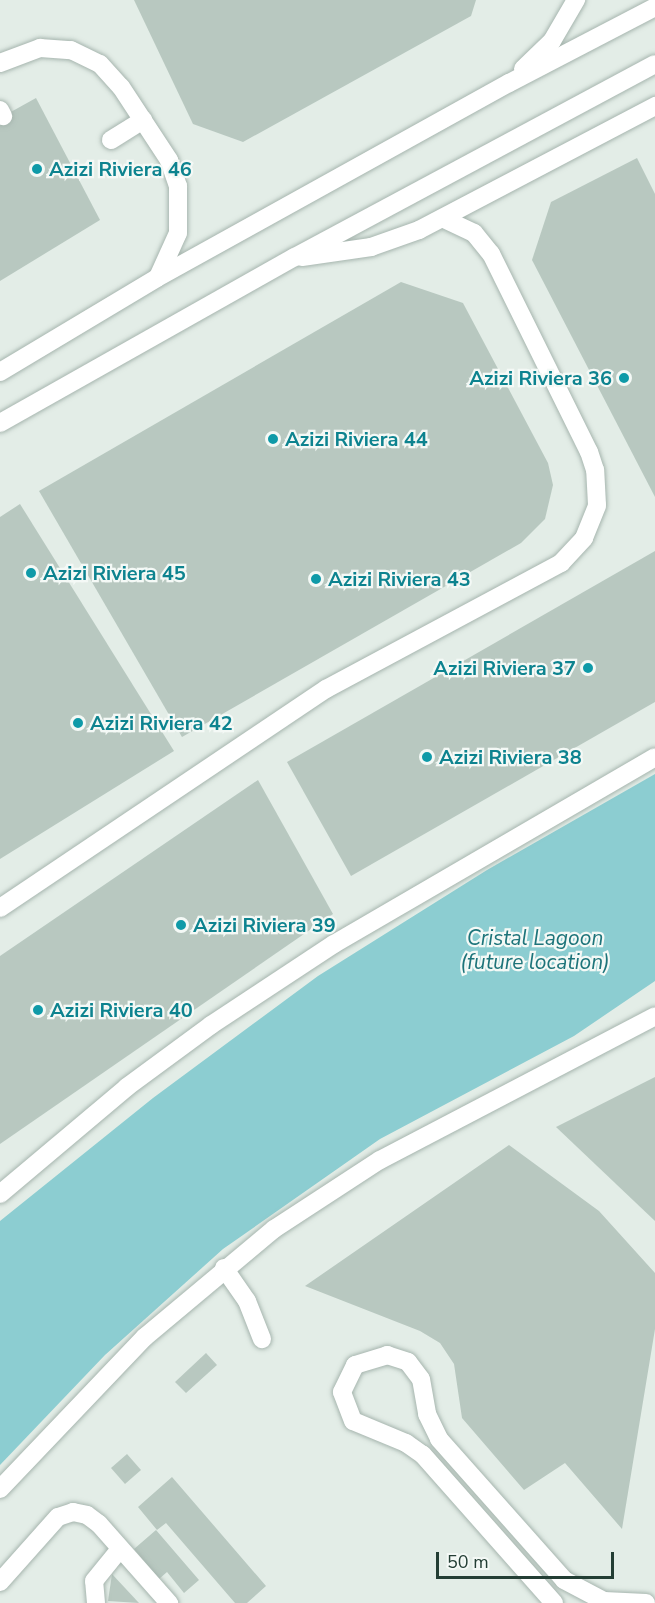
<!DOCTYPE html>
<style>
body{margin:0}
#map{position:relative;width:655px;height:1603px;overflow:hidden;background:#e3ede7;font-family:"Nunito Sans",sans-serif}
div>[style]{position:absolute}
.water>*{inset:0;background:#8ccdd1}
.building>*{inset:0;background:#b8c8c0}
.roads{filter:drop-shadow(0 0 2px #a6b5ae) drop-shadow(0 0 2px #a6b5ae)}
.minor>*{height:18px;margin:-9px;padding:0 9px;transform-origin:9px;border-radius:9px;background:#fff}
.dots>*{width:16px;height:16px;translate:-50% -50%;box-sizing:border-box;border:3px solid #f4f9f6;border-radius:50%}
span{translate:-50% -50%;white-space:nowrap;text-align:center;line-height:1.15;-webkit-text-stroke:4.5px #f4f9f6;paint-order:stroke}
.culture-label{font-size:20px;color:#0d838f;font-weight:700}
.left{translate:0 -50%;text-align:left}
.right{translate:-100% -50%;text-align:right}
.water-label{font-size:21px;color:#1d747a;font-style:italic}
.scale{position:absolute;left:436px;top:1552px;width:178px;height:27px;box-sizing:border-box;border:3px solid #233e34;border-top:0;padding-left:8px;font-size:18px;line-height:21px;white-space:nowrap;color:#233e34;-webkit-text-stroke:4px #f4f9f6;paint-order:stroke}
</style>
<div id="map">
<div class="water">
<div style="clip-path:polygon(655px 774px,655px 981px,574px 1036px,380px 1139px,223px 1249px,105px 1355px,0 1465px,0 1221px,153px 1098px,318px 976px,487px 870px)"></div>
</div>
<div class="building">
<div style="clip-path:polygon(134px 0,476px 0,471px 16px,243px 142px,193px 124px)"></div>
<div style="clip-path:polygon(36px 98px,100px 220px,0 281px,0 118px)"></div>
<div style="clip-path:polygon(637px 158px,655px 194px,655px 497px,532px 260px,551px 202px)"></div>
<div style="clip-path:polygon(401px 282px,463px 303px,548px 463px,553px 485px,545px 519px,521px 543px,182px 737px,39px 491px)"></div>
<div style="clip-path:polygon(20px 504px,174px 751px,0 859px,0 517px)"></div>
<div style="clip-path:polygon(655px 551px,655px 702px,351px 876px,287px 762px)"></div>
<div style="clip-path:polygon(258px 780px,333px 914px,0 1144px,0 956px)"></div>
<div style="clip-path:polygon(655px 1077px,655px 1221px,556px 1127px)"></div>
<div style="clip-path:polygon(509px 1145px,599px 1211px,655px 1273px,655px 1329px,622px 1529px,565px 1463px,524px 1490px,462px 1418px,454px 1364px,440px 1343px,420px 1331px,305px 1286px)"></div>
<div style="clip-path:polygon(206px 1353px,217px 1365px,186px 1393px,175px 1382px)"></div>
<div style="clip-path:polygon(127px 1454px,141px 1470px,125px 1484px,111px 1468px)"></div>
<div style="clip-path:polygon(172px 1477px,266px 1586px,247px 1603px,235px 1603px,166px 1523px,157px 1530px,138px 1507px)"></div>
<div style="clip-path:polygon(156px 1530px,199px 1580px,184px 1593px,167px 1572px,159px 1579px,134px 1549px)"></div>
<div style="clip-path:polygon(112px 1574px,139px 1603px,108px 1601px)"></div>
</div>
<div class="roads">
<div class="minor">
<div style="left:0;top:63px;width:43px;rotate:-20.6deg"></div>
<div style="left:40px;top:48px;width:31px;rotate:4deg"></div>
<div style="left:71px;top:50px;width:32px;rotate:26deg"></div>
<div style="left:100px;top:64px;width:31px;rotate:48deg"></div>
<div style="left:121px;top:87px;width:87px;rotate:56.7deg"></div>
<div style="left:169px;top:160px;width:28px;rotate:71deg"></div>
<div style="left:178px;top:186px;width:47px;rotate:90deg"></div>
<div style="left:178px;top:233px;width:48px;rotate:114.4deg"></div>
<div style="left:523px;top:69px;width:40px;rotate:-44deg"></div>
<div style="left:552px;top:41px;width:48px;rotate:-59.7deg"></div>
<div style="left:0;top:110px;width:7px;rotate:63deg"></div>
<div style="left:111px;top:140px;width:38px;rotate:-32deg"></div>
<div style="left:302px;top:257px;width:70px;rotate:-8.2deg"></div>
<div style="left:371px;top:247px;width:51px;rotate:-19.5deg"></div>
<div style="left:419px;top:230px;width:267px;rotate:-27.7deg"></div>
<div style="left:0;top:372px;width:183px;rotate:-30.9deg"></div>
<div style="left:157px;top:278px;width:402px;rotate:-29deg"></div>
<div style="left:509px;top:83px;width:165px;rotate:-27.5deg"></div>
<div style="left:0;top:423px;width:338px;rotate:-29.4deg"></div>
<div style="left:295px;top:257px;width:408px;rotate:-28.2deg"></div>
<div style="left:0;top:908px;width:393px;rotate:-33.9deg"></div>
<div style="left:326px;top:689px;width:267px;rotate:-28.2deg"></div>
<div style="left:561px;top:563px;width:34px;rotate:-47deg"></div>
<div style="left:584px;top:538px;width:35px;rotate:-68deg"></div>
<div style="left:597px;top:505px;width:35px;rotate:-93deg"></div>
<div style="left:595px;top:470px;width:19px;rotate:-108deg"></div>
<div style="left:589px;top:452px;width:221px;rotate:-116.3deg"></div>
<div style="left:491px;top:254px;width:27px;rotate:-129deg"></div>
<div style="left:474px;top:233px;width:35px;rotate:-155deg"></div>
<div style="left:0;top:1194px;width:166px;rotate:-40.1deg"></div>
<div style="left:127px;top:1087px;width:104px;rotate:-36.4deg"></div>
<div style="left:211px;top:1025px;width:147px;rotate:-33.4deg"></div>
<div style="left:334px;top:944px;width:371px;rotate:-30.2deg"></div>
<div style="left:224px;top:1268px;width:40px;rotate:55.1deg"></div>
<div style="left:247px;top:1301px;width:41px;rotate:68.5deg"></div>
<div style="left:0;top:1489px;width:210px;rotate:-46.4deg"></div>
<div style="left:145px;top:1337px;width:168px;rotate:-39.9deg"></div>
<div style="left:274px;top:1229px;width:126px;rotate:-33.1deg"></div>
<div style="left:380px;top:1160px;width:310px;rotate:-27.6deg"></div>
<div style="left:0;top:1582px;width:87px;rotate:-48.3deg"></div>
<div style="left:58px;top:1517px;width:16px;rotate:-18deg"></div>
<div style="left:73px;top:1512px;width:14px;rotate:12deg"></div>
<div style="left:87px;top:1515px;width:15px;rotate:37deg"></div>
<div style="left:99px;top:1524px;width:106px;rotate:48.5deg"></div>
<div style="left:96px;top:1603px;width:22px;rotate:-95deg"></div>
<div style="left:94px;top:1581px;width:41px;rotate:-50.9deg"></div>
<div style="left:554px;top:1603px;width:198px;rotate:-131.5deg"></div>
<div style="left:423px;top:1455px;width:21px;rotate:-145deg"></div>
<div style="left:406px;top:1443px;width:57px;rotate:-157.5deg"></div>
<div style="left:353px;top:1421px;width:31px;rotate:-111deg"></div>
<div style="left:342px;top:1392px;width:30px;rotate:-64deg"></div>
<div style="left:355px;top:1365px;width:34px;rotate:-17deg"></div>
<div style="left:387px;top:1355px;width:22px;rotate:18deg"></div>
<div style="left:408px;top:1362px;width:21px;rotate:53deg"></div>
<div style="left:421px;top:1379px;width:36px;rotate:80deg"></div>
<div style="left:427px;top:1414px;width:28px;rotate:64deg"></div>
<div style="left:439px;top:1439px;width:188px;rotate:48.4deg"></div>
<div style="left:564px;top:1580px;width:45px;rotate:27.7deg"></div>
<div style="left:604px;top:1601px;width:42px;rotate:2.7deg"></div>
</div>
</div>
<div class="dots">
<div style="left:37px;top:169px;background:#0f9aa8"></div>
<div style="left:624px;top:378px;background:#0f9aa8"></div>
<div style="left:273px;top:439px;background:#0f9aa8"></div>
<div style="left:31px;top:573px;background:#0f9aa8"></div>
<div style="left:316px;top:579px;background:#0f9aa8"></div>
<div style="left:588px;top:668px;background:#0f9aa8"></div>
<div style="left:78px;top:723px;background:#0f9aa8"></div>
<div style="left:427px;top:757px;background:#0f9aa8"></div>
<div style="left:181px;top:925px;background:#0f9aa8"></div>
<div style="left:38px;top:1010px;background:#0f9aa8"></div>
</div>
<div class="culture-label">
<span class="left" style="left:49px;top:169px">Azizi Riviera 46</span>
<span class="right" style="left:612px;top:378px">Azizi Riviera 36</span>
<span class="left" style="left:285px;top:439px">Azizi Riviera 44</span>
<span class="left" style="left:43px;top:573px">Azizi Riviera 45</span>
<span class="left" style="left:328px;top:579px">Azizi Riviera 43</span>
<span class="right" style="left:576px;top:668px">Azizi Riviera 37</span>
<span class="left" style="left:90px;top:723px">Azizi Riviera 42</span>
<span class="left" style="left:439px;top:757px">Azizi Riviera 38</span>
<span class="left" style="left:193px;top:925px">Azizi Riviera 39</span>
<span class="left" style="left:50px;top:1010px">Azizi Riviera 40</span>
</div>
<div class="water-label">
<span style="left:535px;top:950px">Cristal Lagoon<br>(future location)</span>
</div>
<div class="scale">50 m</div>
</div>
